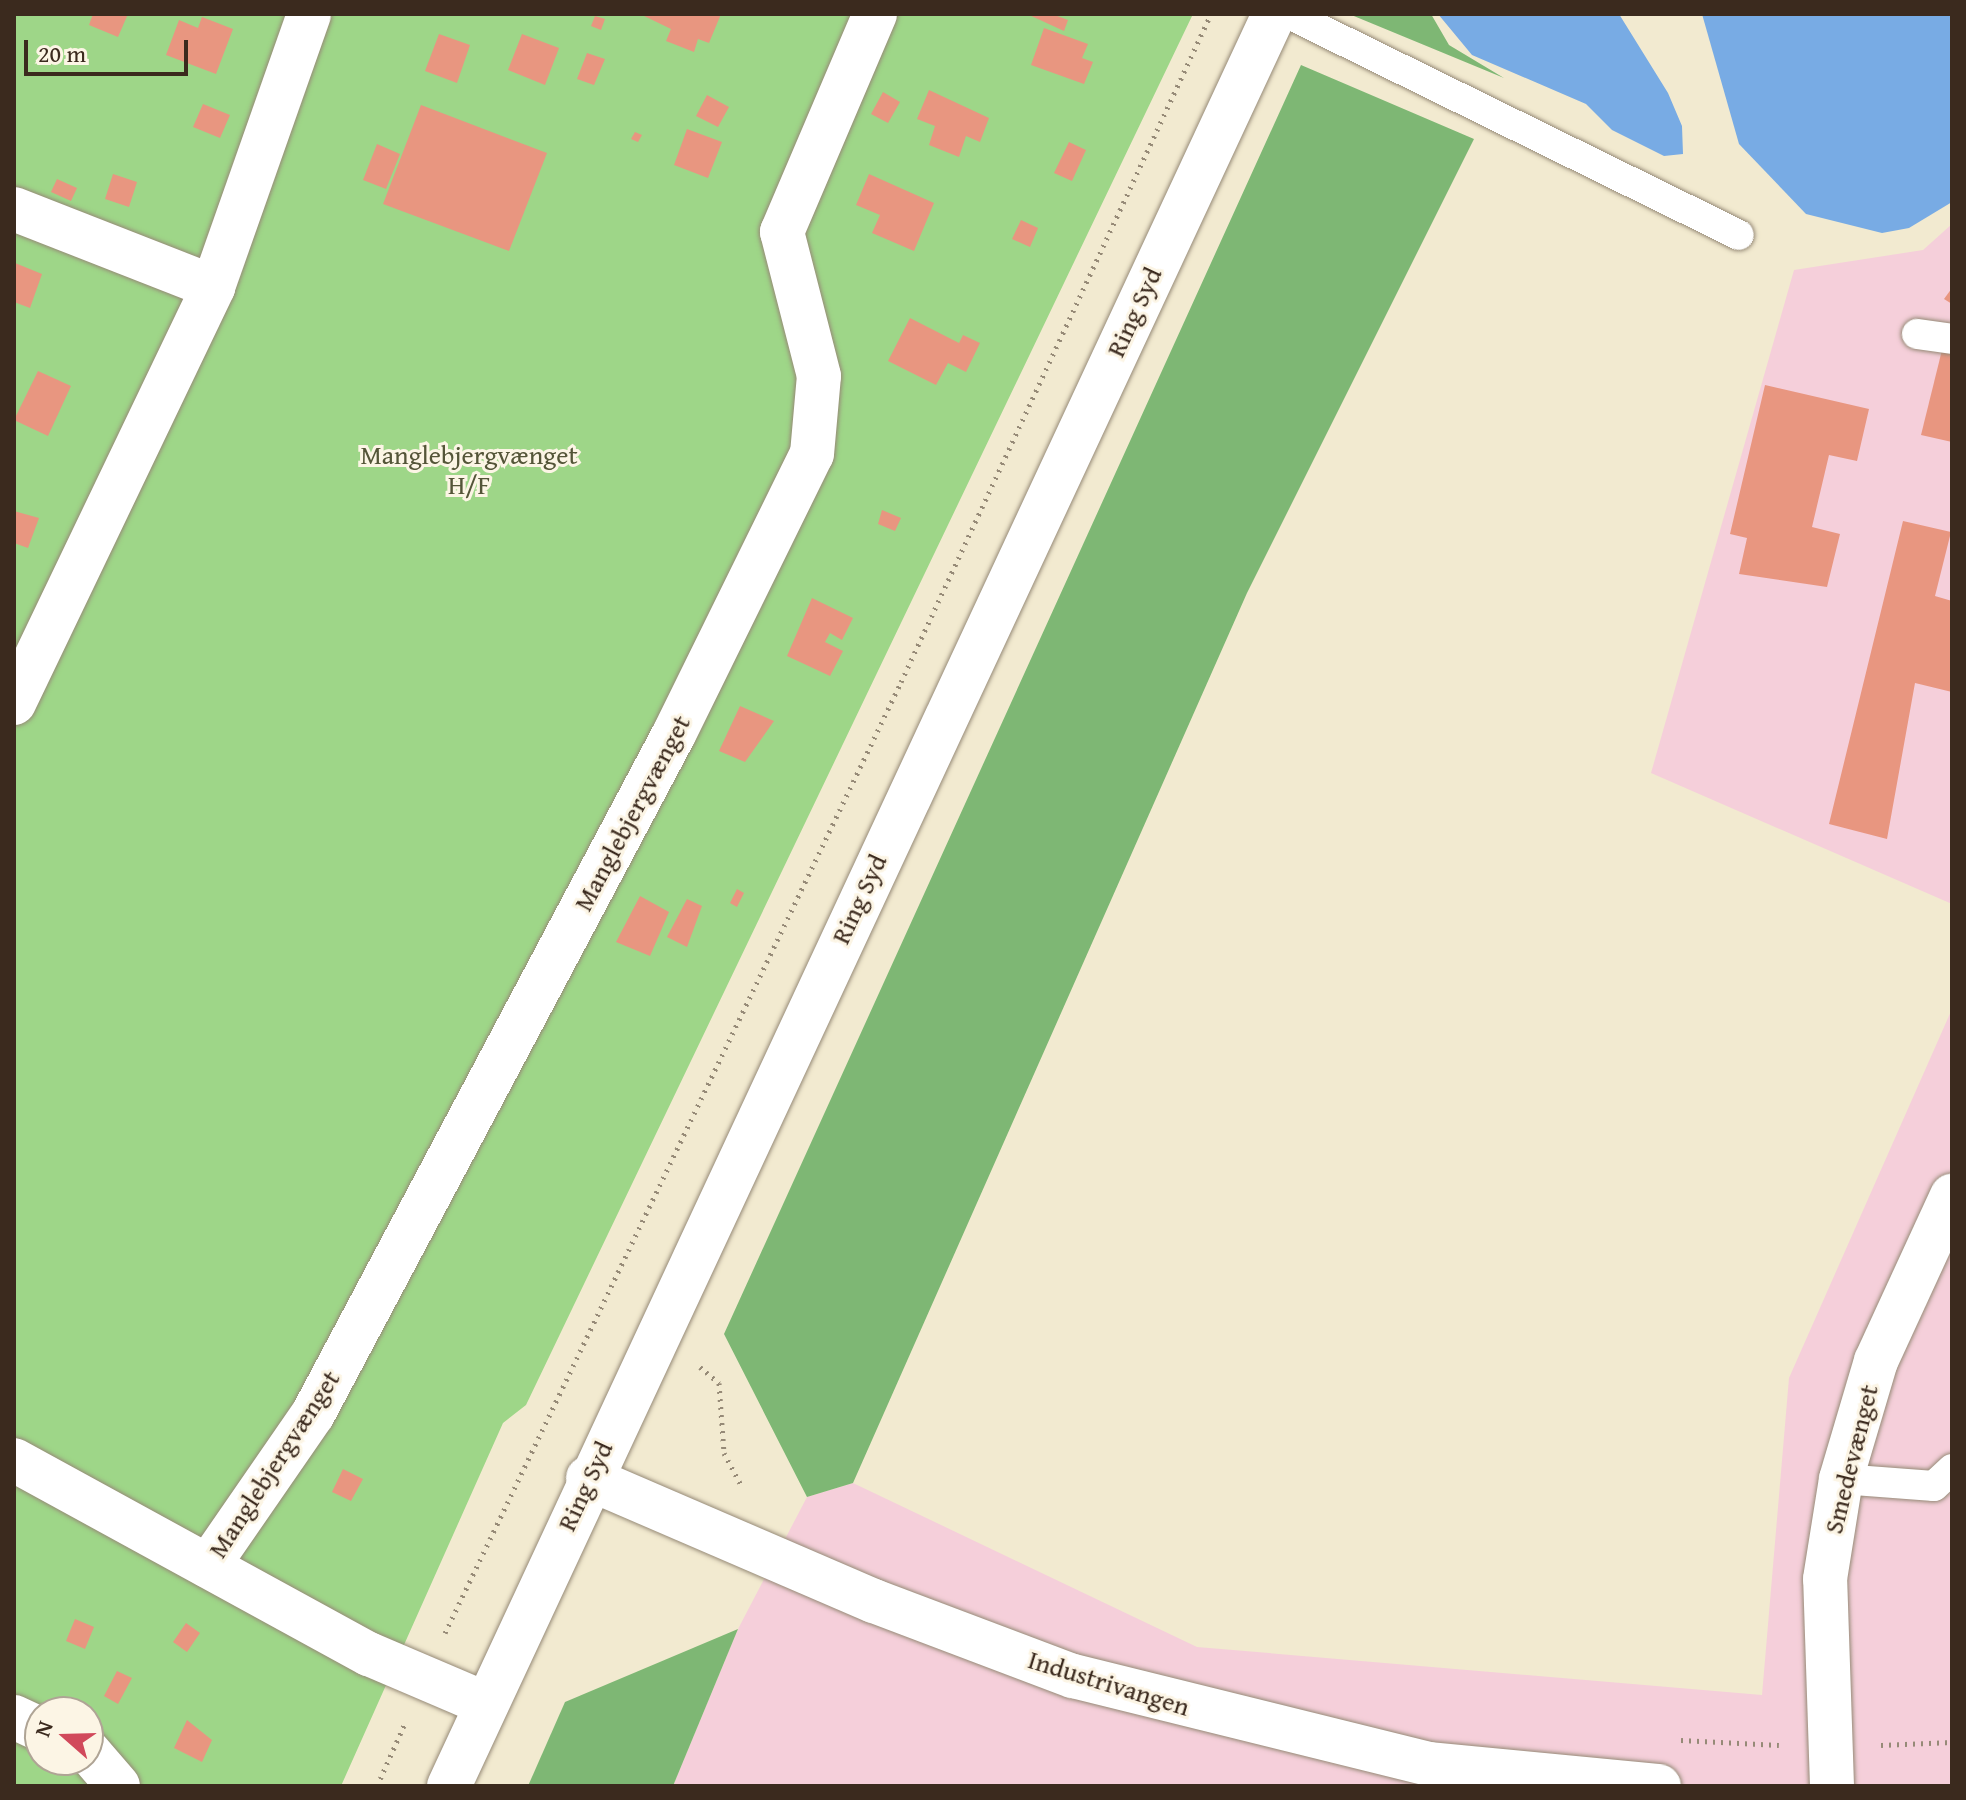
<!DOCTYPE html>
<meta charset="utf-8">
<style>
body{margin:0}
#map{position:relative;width:1966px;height:1800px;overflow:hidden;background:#f2ead0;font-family:"Gentium Book Plus",serif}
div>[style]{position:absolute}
.built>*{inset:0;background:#f5cfda}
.green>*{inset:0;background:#9ed688}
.forest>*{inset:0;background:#7eb774}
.water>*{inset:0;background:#78abe4}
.building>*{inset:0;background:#e89680}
.path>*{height:5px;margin-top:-2.5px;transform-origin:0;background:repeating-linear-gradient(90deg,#968a77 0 2px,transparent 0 8px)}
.roads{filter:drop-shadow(0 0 2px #968a77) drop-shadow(0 0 2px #968a77)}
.service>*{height:30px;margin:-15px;padding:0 15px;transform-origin:15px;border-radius:15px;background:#fff}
.minor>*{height:44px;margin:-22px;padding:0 22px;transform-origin:22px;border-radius:22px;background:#fff}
.secondary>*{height:44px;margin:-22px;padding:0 22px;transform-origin:22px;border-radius:22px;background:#fff}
span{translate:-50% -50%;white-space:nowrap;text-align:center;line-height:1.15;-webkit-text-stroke:6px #fcf5e5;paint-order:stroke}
.street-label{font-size:26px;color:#3b2a1e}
.park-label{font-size:26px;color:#545538}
.frame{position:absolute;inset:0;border:16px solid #3b2a1e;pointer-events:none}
.north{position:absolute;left:24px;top:1696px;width:80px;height:80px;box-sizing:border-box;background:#fcf5e5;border:2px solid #afa495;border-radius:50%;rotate:290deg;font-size:22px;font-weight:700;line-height:32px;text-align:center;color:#3b2a1e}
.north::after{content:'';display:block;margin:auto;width:28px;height:36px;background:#d1495b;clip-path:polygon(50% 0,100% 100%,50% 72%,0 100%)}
.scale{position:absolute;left:24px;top:40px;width:164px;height:36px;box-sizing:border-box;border:4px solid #3b2a1e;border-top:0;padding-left:10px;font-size:24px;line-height:28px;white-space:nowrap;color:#3b2a1e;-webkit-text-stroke:6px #fcf5e5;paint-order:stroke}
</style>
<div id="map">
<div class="built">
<div style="clip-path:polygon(1952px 224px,1952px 904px,1651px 773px,1794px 270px,1923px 250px)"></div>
<div style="clip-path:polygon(1952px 1009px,1952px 1786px,673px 1786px,738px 1629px,807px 1497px,853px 1483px,1197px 1647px,1762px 1695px,1789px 1378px)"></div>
</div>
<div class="green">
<div style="clip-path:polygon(evenodd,14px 14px,1193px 14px,526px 1405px,503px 1423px,341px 1786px,14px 1786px,14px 14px,40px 1712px,88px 1712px,88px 1760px,40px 1760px,40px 1712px)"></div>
</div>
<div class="forest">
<div style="clip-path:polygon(1349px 14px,1431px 14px,1449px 45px,1504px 78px)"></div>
<div style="clip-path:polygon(1301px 65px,1474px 139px,1247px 593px,853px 1483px,807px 1497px,724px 1334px)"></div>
<div style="clip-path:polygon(738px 1629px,673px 1786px,528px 1786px,565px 1702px)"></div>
</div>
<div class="water">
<div style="clip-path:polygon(1438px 14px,1619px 14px,1668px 93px,1682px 126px,1683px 154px,1664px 156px,1612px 130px,1586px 104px,1472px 55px)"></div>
<div style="clip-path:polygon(1702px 14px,1952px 14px,1952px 202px,1909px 228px,1882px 233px,1806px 214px,1739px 144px)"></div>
</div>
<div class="building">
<div style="clip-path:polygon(93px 14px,128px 14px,118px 37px,89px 25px)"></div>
<div style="clip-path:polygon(640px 14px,721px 14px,709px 43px,698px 39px,694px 52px,666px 41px,671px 29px)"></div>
<div style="clip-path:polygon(1027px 14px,1052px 14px,1068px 20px,1064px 31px)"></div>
<div style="clip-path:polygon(595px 16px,605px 19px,601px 30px,591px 26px)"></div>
<div style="clip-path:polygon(202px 17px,233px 29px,216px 74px,166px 55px,179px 20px,198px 28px)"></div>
<div style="clip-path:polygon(1044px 28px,1088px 44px,1082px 58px,1093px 62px,1084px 84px,1031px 65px)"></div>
<div style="clip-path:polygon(439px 34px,470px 45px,457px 83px,425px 71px)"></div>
<div style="clip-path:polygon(522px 34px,559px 48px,545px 85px,508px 70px)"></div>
<div style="clip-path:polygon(587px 53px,605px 59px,594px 85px,577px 79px)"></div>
<div style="clip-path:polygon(929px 90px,989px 118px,980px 142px,966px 136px,959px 157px,929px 145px,935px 126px,917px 119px)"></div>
<div style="clip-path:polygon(883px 92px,900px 102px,888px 123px,871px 114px)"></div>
<div style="clip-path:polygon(707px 95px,729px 107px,718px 127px,696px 116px)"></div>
<div style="clip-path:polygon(203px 104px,230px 115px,220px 138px,193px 127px)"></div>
<div style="clip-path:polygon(421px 105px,547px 153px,509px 251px,383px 204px)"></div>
<div style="clip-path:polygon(687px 129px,722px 142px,708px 178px,674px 165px)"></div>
<div style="clip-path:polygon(635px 132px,642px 135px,638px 142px,631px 139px)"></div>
<div style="clip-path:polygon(1069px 142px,1086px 150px,1072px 181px,1054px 173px)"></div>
<div style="clip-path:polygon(377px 144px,400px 154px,386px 189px,363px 180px)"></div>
<div style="clip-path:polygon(113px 174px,137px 182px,129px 207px,105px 199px)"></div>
<div style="clip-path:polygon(869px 174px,934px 203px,914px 251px,872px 233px,880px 215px,856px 205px)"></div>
<div style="clip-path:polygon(57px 179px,77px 188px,71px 201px,51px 192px)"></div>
<div style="clip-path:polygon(1021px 220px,1038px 228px,1030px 247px,1012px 239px)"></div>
<div style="clip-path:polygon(15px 263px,42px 274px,30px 308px,14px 302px)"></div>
<div style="clip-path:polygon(1952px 288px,1952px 304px,1944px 299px)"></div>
<div style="clip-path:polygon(910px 318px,959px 343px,963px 335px,980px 343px,966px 372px,948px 363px,936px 385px,888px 361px)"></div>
<div style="clip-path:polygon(1942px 350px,1952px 352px,1952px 442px,1921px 435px)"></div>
<div style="clip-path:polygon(38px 371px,71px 386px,48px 436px,14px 420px)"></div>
<div style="clip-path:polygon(1765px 385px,1869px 409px,1857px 461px,1829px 455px,1812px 527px,1840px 534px,1827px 587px,1739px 574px,1747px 538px,1730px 534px)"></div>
<div style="clip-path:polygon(882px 510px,901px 518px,895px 531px,878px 524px)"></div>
<div style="clip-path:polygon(14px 511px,39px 518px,28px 548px,14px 543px)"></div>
<div style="clip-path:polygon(1903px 521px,1951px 532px,1935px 596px,1952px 601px,1952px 692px,1915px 683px,1887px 839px,1829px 824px)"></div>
<div style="clip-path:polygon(812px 598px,853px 618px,842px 640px,830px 633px,825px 642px,843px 651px,830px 676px,787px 656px)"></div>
<div style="clip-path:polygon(740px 706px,774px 721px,745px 762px,719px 751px)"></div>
<div style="clip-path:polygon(737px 889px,744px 893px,737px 907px,730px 903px)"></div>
<div style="clip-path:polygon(640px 896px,669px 912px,650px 956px,616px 942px)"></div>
<div style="clip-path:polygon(687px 899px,702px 906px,687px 947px,667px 937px)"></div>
<div style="clip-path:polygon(343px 1469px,363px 1479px,351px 1501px,332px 1492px)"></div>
<div style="clip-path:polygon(75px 1619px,94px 1627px,85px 1649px,66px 1641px)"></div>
<div style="clip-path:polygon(186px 1623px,200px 1633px,187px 1652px,173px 1642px)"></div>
<div style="clip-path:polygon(117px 1671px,132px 1678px,118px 1704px,104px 1696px)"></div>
<div style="clip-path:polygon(187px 1720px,212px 1740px,202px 1762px,174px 1748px)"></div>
</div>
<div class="path">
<div style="left:700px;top:1367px;width:25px;rotate:40deg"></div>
<div style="left:719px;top:1383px;width:70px;rotate:85.9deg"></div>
<div style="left:724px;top:1453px;width:36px;rotate:62deg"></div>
<div style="left:445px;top:1633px;width:1055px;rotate:-64.38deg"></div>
<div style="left:901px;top:682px;width:736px;rotate:-65.11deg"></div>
<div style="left:1681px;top:1740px;width:98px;rotate:2.9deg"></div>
<div style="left:1881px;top:1745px;width:71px;rotate:-2.4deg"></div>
<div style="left:377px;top:1786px;width:69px;rotate:-66deg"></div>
</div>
<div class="roads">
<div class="service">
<div style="left:1289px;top:14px;width:501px;rotate:26.16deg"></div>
<div style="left:1917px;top:334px;width:35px;rotate:8deg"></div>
<div style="left:1841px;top:1479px;width:93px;rotate:4.3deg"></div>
<div style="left:1934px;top:1486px;width:25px;rotate:-43deg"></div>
</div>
<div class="minor">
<div style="left:14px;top:209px;width:214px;rotate:21.4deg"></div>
<div style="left:14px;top:703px;width:461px;rotate:-64.4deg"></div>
<div style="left:213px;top:287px;width:289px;rotate:-70.6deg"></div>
<div style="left:14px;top:1460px;width:405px;rotate:28.7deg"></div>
<div style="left:369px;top:1654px;width:127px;rotate:23.1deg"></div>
<div style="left:588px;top:1478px;width:311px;rotate:23.3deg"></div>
<div style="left:874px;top:1601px;width:213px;rotate:20.7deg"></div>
<div style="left:1073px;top:1676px;width:367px;rotate:13.9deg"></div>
<div style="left:1429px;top:1764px;width:231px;rotate:5.5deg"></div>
<div style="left:208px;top:1566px;width:185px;rotate:-55.4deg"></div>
<div style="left:313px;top:1414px;width:770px;rotate:-62.04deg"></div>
<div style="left:674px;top:734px;width:312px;rotate:-63.8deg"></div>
<div style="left:812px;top:454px;width:78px;rotate:-84.9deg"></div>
<div style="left:819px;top:376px;width:149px;rotate:-104.4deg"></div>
<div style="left:782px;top:232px;width:237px;rotate:-66.9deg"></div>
<div style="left:14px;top:1717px;width:29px;rotate:25deg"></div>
<div style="left:88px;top:1751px;width:46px;rotate:49.4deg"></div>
<div style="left:1832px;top:1786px;width:207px;rotate:-91.9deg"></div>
<div style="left:1825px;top:1579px;width:101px;rotate:-80.9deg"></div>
<div style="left:1841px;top:1479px;width:123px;rotate:-73.5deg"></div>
<div style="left:1876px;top:1361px;width:182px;rotate:-65.3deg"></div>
</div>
<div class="secondary">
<div style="left:449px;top:1786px;width:1955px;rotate:-65.03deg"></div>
</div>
</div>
<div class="street-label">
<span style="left:1134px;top:312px;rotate:-65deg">Ring Syd</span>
<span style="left:632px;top:813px;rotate:-62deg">Manglebjergvænget</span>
<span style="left:859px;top:899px;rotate:-65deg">Ring Syd</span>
<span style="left:1851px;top:1459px;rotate:-76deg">Smedevænget</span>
<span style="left:274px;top:1464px;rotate:-57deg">Manglebjergvænget</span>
<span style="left:585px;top:1486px;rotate:-65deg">Ring Syd</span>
<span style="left:1109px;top:1683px;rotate:17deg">Industrivangen</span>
</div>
<div class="park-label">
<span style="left:469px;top:470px">Manglebjergvænget<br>H/F</span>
</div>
<div class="frame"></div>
<div class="north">N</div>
<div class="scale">20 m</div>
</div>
